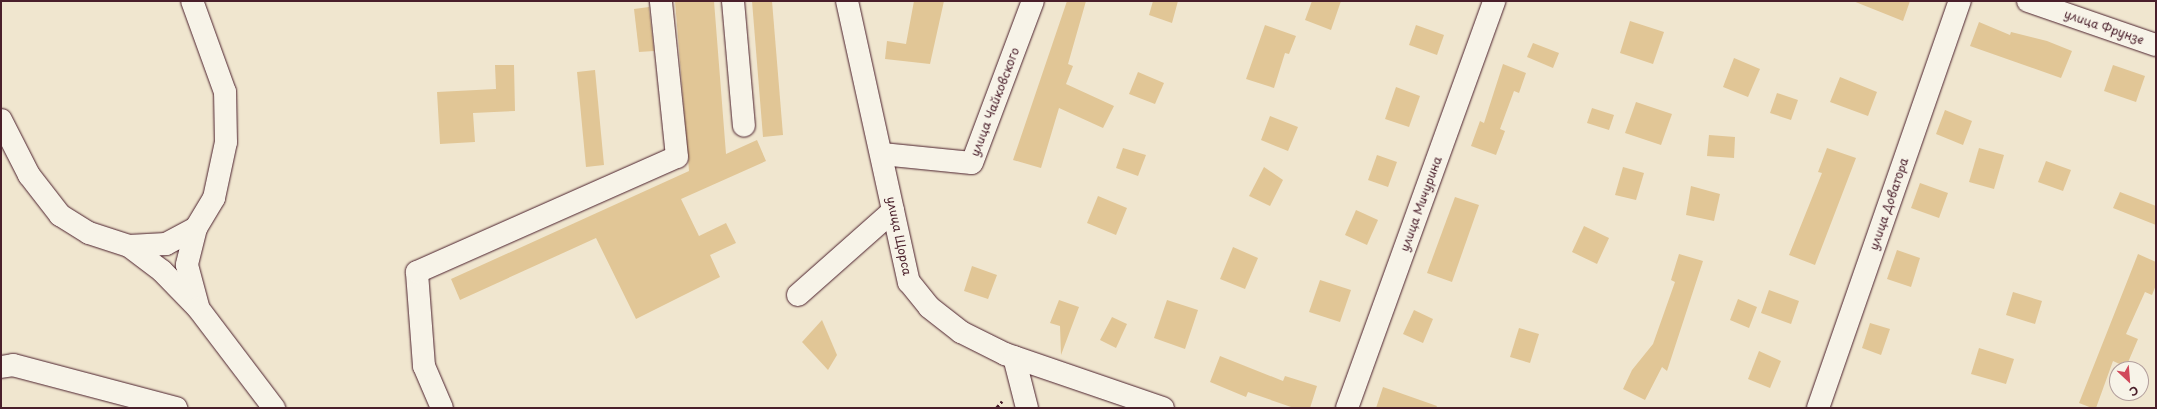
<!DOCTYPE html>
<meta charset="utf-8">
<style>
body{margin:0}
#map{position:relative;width:2157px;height:409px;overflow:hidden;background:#f0e6cf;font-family:"Playpen Sans",sans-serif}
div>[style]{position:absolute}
.building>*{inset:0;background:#e1c696}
.path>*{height:2.5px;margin-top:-1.25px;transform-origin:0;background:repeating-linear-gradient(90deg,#4a1f2b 0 4px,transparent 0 7px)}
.roads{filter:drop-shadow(0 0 1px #4a1f2b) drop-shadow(0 0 1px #4a1f2b)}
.minor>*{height:22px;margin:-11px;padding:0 11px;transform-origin:11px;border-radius:11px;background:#f7f3e8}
span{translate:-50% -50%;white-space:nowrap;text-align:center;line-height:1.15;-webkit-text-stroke:4px #f7f3e8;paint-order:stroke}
.street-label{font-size:12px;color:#4a1f2b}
.frame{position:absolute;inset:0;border:2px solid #4a1f2b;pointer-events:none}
.north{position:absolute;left:2109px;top:361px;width:40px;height:40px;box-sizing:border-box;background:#f7f3e8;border:1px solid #b29e9c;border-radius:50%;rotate:154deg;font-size:11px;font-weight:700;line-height:16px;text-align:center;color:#4a1f2b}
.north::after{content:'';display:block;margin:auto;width:14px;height:18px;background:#d1495b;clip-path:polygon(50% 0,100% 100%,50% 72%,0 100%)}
</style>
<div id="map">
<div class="building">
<div style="clip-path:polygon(675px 1px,714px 1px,726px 154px,757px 140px,766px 161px,681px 199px,699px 236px,726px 223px,736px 243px,710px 255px,720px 277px,636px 319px,596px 238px,460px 300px,451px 279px,689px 171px)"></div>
<div style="clip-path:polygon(752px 1px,772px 1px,783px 135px,763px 137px)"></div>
<div style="clip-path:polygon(914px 1px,944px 1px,930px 64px,885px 59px,887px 41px,906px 44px)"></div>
<div style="clip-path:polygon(1067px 1px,1086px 1px,1068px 64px,1073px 66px,1066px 84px,1114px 106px,1103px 128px,1059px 108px,1041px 168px,1013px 160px)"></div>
<div style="clip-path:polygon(1153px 1px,1178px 1px,1172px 23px,1149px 15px)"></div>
<div style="clip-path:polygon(1312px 1px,1341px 1px,1331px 30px,1305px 20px)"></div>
<div style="clip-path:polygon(1853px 1px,1910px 1px,1903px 21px)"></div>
<div style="clip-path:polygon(649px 7px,654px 51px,639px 52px,634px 9px)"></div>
<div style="clip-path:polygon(1630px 21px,1664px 32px,1653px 64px,1620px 53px)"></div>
<div style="clip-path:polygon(1979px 22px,2010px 35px,2011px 32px,2047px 41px,2072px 51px,2061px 78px,1970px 46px)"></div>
<div style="clip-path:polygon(1265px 25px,1296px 36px,1289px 54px,1285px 53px,1274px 88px,1246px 79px)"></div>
<div style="clip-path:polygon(1416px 25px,1444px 35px,1437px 55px,1409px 45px)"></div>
<div style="clip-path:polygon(1533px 43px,1559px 53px,1553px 68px,1527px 57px)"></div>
<div style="clip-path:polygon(1734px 58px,1760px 69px,1748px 97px,1723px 87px)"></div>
<div style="clip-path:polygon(1503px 64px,1526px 73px,1519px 93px,1514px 91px,1500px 129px,1505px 131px,1496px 155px,1471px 146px,1480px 121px,1484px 123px)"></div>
<div style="clip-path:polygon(495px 65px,514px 65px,515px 111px,473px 113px,475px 142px,440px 144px,437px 92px,496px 89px)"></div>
<div style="clip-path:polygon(2113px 65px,2145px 76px,2136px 102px,2104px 91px)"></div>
<div style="clip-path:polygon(595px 70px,604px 165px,586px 167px,577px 72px)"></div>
<div style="clip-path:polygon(1138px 72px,1164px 83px,1155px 104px,1129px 94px)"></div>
<div style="clip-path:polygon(1840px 77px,1877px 92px,1868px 116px,1830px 102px)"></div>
<div style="clip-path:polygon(1396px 87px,1420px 96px,1409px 127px,1385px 119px)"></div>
<div style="clip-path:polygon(1777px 93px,1798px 100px,1791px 120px,1770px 113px)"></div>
<div style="clip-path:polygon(1636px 102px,1672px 114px,1661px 145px,1625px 133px)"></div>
<div style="clip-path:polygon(1592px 108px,1614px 115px,1609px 130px,1587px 123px)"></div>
<div style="clip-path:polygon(1945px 110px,1972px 121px,1963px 145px,1936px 134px)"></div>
<div style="clip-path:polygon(1270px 116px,1298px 127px,1288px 151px,1261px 140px)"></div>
<div style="clip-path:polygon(1709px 135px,1735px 137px,1734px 158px,1707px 156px)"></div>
<div style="clip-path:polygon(1123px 148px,1146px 155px,1138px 176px,1116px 168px)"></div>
<div style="clip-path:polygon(1827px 148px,1856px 158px,1815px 265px,1789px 255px,1822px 173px,1818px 172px)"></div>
<div style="clip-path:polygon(1979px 148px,2004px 155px,1994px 189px,1969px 182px)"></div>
<div style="clip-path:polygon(1377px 155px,1397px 162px,1388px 187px,1368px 180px)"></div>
<div style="clip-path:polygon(2046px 161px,2071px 170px,2063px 191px,2038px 182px)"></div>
<div style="clip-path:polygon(1264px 167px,1283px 180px,1270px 206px,1249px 196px)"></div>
<div style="clip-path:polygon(1623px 167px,1644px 173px,1636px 200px,1615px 195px)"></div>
<div style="clip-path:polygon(1920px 183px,1948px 193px,1939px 218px,1911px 208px)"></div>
<div style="clip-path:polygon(1691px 186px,1720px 194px,1714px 221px,1686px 215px)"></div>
<div style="clip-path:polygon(2120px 192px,2156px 206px,2156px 225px,2113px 208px)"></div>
<div style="clip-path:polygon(1098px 196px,1127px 208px,1116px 235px,1087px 223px)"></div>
<div style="clip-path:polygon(1455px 197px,1479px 205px,1452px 282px,1427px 273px)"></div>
<div style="clip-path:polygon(1356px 210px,1378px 220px,1367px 245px,1345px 235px)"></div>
<div style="clip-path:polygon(1584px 226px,1609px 238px,1597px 264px,1572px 252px)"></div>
<div style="clip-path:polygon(1233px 247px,1258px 258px,1245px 289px,1220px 279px)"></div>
<div style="clip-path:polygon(1897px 250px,1920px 258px,1911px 287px,1887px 279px)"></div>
<div style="clip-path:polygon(1679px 254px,1703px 261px,1667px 371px,1662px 367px,1645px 400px,1623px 389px,1632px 370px,1653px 344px,1675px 282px,1671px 280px)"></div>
<div style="clip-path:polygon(2138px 254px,2156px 262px,2156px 285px,2152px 295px,2145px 292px,2126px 334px,2138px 339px,2126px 367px,2113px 361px,2096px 408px,2092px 408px,2079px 403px)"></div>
<div style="clip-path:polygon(972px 266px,997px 275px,988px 299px,964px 291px)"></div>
<div style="clip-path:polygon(1320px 280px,1351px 290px,1340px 322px,1309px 312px)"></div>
<div style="clip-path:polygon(1769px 290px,1799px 301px,1791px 324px,1761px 313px)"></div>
<div style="clip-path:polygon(2013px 292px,2042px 301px,2035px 324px,2006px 315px)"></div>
<div style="clip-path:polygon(1738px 299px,1757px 307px,1749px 328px,1730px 320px)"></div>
<div style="clip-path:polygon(1059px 300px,1079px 307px,1061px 355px,1060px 326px,1050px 323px)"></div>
<div style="clip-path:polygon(1167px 300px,1198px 310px,1185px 349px,1154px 338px)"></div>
<div style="clip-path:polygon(1414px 310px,1433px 319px,1423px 343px,1403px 334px)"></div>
<div style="clip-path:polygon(1112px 317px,1127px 324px,1116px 348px,1100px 340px)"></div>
<div style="clip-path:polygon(822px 320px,837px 355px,828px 370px,802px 342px)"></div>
<div style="clip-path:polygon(1870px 323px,1890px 329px,1881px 355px,1862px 348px)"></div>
<div style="clip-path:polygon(1519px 328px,1539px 334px,1530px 363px,1510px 357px)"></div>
<div style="clip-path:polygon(1979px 348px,2014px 359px,2006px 384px,1971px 374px)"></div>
<div style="clip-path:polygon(1759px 351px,1781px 361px,1770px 388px,1748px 379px)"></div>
<div style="clip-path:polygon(1220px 356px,1283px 381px,1285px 376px,1317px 386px,1310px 408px,1294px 408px,1248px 392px,1246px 397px,1210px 382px)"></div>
<div style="clip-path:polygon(1383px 387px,1437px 406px,1436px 408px,1376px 408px)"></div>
</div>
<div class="path">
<div style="left:996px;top:408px;width:9px;rotate:-49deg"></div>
</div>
<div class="roads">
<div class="minor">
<div style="left:733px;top:1px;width:125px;rotate:85deg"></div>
<div style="left:847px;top:1px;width:288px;rotate:77.6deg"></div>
<div style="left:909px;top:282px;width:32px;rotate:51deg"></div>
<div style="left:929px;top:307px;width:41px;rotate:38deg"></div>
<div style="left:961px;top:332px;width:49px;rotate:26.6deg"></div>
<div style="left:1005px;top:354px;width:167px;rotate:18.9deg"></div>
<div style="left:2028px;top:1px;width:135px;rotate:19deg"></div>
<div style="left:1px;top:120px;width:62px;rotate:63deg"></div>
<div style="left:29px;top:175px;width:51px;rotate:52.2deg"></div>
<div style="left:60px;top:215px;width:34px;rotate:32deg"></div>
<div style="left:89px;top:233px;width:42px;rotate:18deg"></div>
<div style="left:129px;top:246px;width:37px;rotate:-3deg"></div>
<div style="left:166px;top:244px;width:34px;rotate:-28deg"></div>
<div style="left:196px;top:228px;width:35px;rotate:-59deg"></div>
<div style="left:214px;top:198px;width:57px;rotate:-77.9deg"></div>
<div style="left:226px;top:142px;width:50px;rotate:-91.1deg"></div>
<div style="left:225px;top:92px;width:97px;rotate:-109.9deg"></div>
<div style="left:882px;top:154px;width:90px;rotate:5.7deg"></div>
<div style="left:972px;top:163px;width:173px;rotate:-69.4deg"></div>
<div style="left:196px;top:228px;width:38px;rotate:104deg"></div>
<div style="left:187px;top:265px;width:42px;rotate:75deg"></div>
<div style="left:129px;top:246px;width:41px;rotate:37.1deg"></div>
<div style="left:162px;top:271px;width:52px;rotate:45.8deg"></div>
<div style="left:198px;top:308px;width:126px;rotate:52.8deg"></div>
<div style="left:798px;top:295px;width:127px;rotate:-41.5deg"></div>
<div style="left:1014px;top:357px;width:53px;rotate:75.7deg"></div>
<div style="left:1px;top:367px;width:12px;rotate:-9deg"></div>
<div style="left:13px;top:365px;width:169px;rotate:14.8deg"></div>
<div style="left:442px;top:408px;width:46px;rotate:-113.2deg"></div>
<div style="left:424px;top:366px;width:94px;rotate:-94.3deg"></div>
<div style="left:417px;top:272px;width:284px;rotate:-23.9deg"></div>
<div style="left:677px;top:157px;width:157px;rotate:-95.9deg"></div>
<div style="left:1347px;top:408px;width:433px;rotate:-70.1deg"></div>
<div style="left:1818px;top:408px;width:431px;rotate:-70.8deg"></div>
</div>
</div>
<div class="street-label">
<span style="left:2104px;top:27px;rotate:19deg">улица Фрунзе</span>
<span style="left:995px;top:102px;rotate:-69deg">улица Чайковского</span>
<span style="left:1421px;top:204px;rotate:-70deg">улица Мичурина</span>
<span style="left:1889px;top:204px;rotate:-71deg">улица Доватора</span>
<span style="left:899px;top:236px;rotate:78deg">улица Щорса</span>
</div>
<div class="frame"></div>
<div class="north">С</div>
</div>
